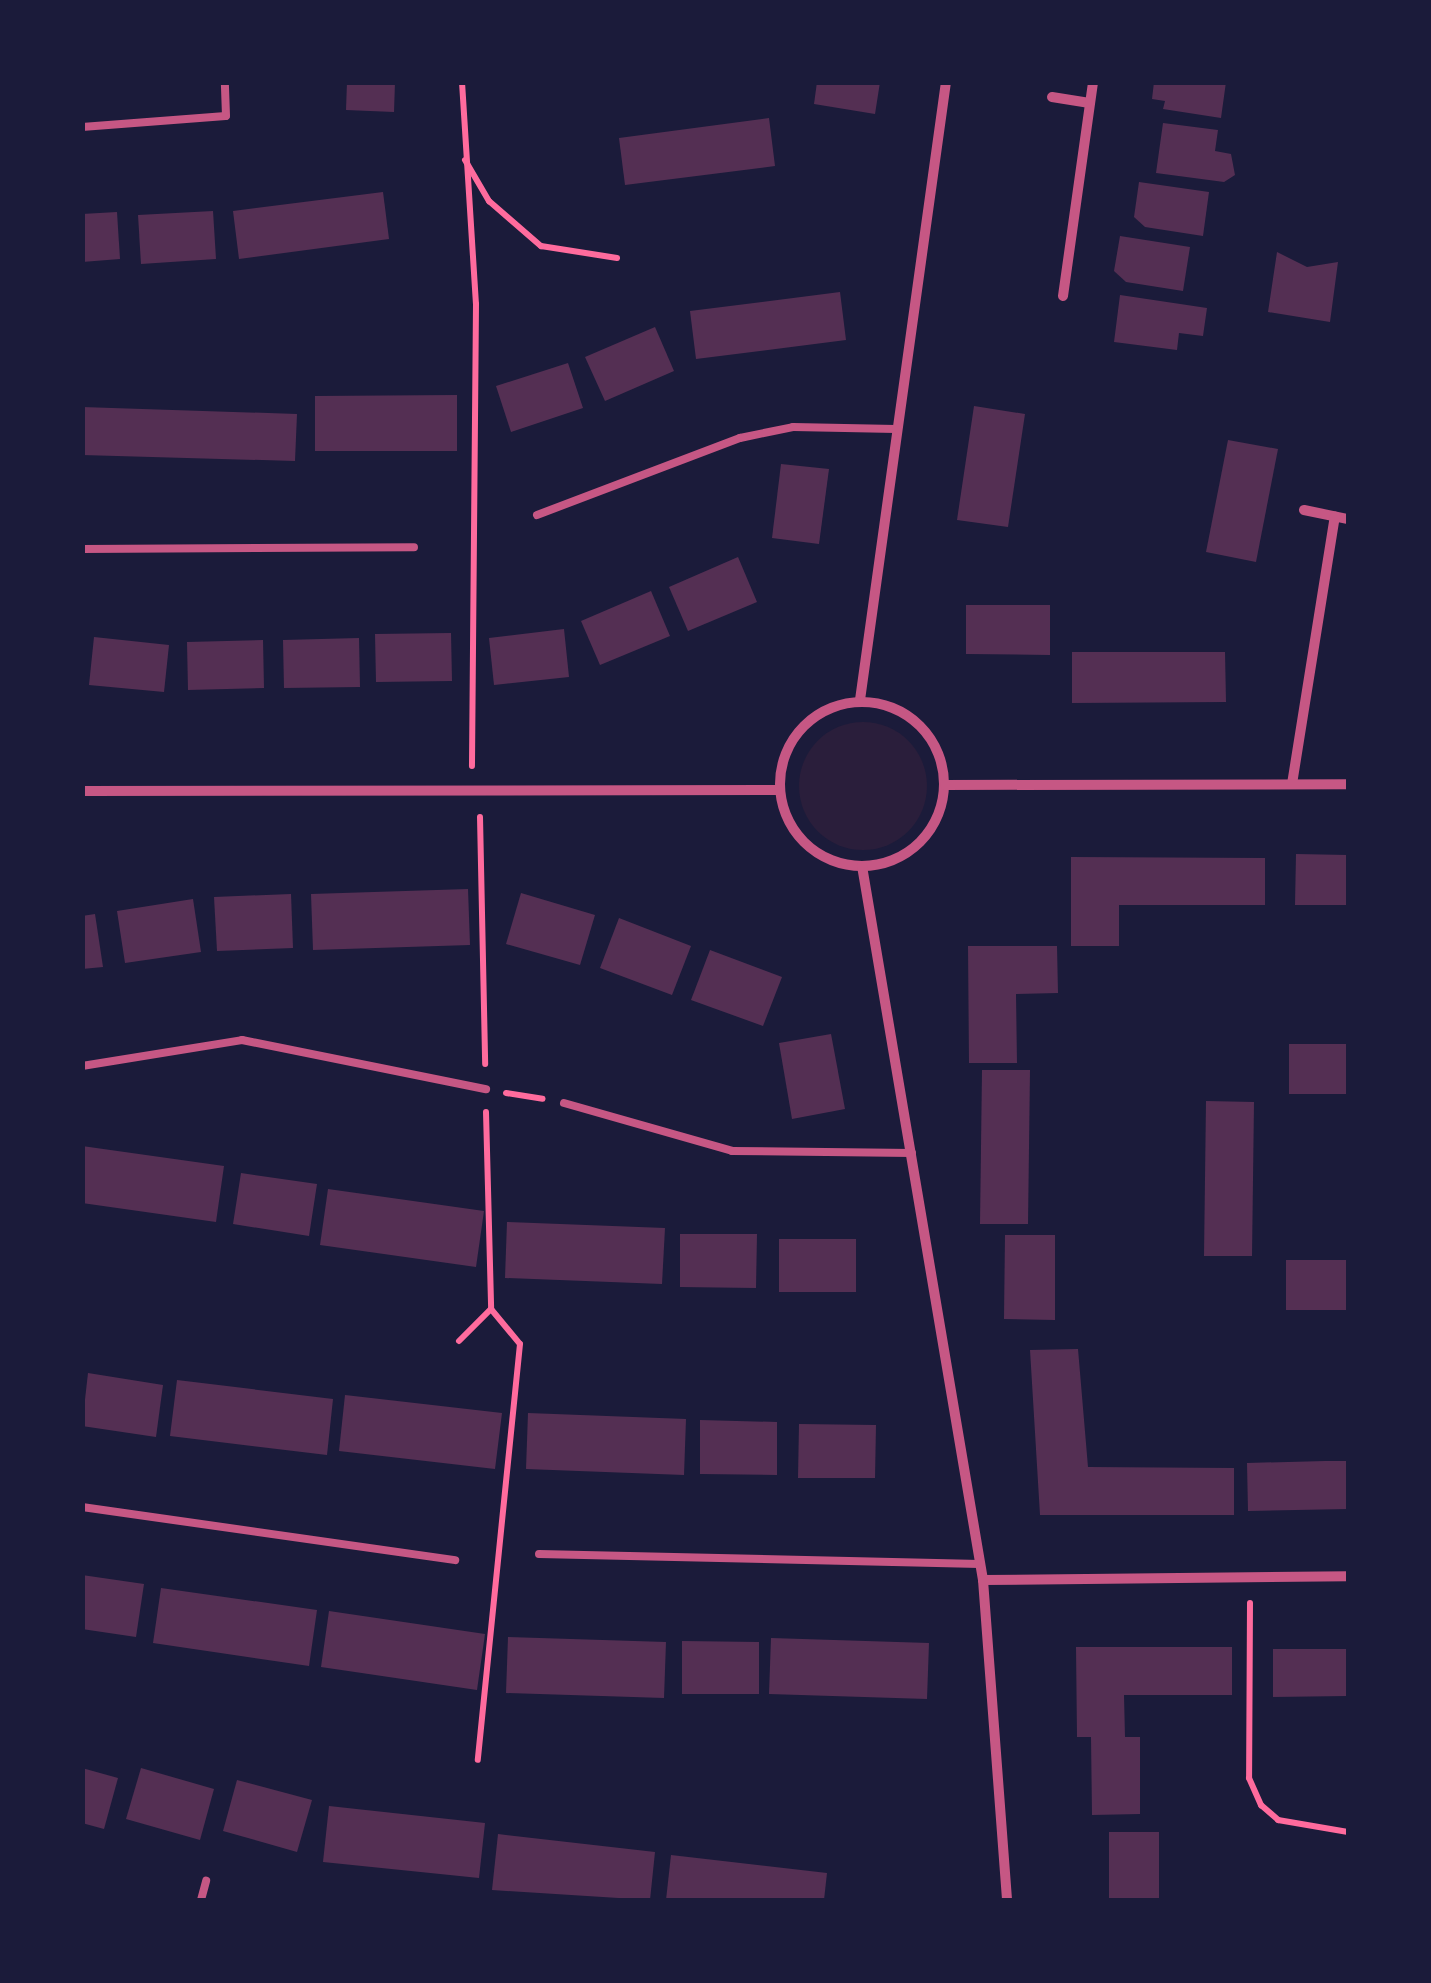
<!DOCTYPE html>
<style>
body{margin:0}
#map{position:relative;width:1431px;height:1983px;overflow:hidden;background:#1b1b3a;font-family:"Nunito Sans",sans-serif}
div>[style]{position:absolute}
.green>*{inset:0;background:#2a1e3b}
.round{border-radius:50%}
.building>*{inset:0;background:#542f53}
.path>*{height:6px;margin:-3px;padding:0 3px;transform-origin:3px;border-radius:3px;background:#ff6b9d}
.service>*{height:8px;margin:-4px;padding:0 4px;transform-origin:4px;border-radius:4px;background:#c65784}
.minor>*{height:10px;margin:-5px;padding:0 5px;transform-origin:5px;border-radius:5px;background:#c65784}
.minor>.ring{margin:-5px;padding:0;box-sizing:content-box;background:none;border:10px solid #c65784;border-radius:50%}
span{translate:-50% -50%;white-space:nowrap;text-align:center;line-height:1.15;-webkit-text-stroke:10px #1b1b3a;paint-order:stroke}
.frame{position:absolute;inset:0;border:85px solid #1b1b3a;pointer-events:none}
</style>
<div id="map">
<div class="green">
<div class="round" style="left:799px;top:722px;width:128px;height:128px"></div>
</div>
<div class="building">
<div style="clip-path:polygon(347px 82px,395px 82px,394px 112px,346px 110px)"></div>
<div style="clip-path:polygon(817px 82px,880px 82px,875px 114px,814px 104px)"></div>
<div style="clip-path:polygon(1154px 82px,1226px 82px,1221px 118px,1163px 109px,1165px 101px,1152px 99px)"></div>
<div style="clip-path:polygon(769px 118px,775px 166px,625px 185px,619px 138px)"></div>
<div style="clip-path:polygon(1163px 123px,1218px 130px,1215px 151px,1231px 154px,1235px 175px,1224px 182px,1156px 173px)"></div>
<div style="clip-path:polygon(1139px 182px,1209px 192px,1203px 236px,1145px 227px,1134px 217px)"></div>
<div style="clip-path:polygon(383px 192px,389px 239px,239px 259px,233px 211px)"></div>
<div style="clip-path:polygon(213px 211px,216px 259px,141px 264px,138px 215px)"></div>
<div style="clip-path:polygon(117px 212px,120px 259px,82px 262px,82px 214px)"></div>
<div style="clip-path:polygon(1120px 236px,1190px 247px,1183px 291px,1126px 282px,1114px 271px)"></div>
<div style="clip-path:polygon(1277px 252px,1307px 267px,1338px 262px,1330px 322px,1268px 312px)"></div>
<div style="clip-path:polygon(840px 292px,846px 340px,696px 359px,690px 311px)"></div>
<div style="clip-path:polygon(1120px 295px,1207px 308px,1203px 336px,1179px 333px,1177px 350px,1114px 342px)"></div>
<div style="clip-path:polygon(655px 327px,674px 371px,605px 401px,585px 357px)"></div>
<div style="clip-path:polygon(568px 363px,583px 408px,511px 432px,496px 386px)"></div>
<div style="clip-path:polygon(457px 395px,457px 451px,315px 451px,315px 396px)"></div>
<div style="clip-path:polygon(974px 406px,1025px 414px,1008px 527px,957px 520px)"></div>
<div style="clip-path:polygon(82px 407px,297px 414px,295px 461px,82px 455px)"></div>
<div style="clip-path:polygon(1228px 440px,1278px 449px,1256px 562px,1206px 552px)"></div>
<div style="clip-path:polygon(781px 464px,829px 469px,819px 544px,772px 538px)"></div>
<div style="clip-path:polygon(738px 557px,757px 602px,688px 631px,669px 587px)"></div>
<div style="clip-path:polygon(651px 591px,670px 636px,600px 665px,581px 621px)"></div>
<div style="clip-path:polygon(966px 605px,1050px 605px,1050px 655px,966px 654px)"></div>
<div style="clip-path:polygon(564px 629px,569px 677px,494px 685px,489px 638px)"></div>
<div style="clip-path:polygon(451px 633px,452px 681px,376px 682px,375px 634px)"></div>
<div style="clip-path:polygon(94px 637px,169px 645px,164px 692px,89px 685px)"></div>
<div style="clip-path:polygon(359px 638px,360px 687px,284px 688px,283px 640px)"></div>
<div style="clip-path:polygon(263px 640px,264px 688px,188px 690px,187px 642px)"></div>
<div style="clip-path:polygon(1072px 652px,1225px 652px,1226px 702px,1072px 703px)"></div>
<div style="clip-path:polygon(1296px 854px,1348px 855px,1348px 905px,1295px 905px)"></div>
<div style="clip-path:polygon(1071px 857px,1265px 858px,1265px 905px,1119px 905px,1119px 946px,1071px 946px)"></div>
<div style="clip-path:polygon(468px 889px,470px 945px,313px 950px,311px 894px)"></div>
<div style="clip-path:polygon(521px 893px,595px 915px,580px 965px,506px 944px)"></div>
<div style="clip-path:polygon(291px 894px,293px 948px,217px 951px,214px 897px)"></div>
<div style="clip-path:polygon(193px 899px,201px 952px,125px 963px,117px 911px)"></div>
<div style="clip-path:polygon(95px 914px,103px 967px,82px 969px,82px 916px)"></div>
<div style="clip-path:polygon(619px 918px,691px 946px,672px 995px,600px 968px)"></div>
<div style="clip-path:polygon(968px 946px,1057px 946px,1058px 993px,1016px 994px,1017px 1063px,969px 1063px)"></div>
<div style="clip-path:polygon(710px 950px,782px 977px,763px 1026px,691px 1000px)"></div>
<div style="clip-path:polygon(831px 1034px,845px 1109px,792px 1119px,779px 1043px)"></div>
<div style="clip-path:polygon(1289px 1044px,1348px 1044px,1348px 1094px,1289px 1094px)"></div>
<div style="clip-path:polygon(982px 1070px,1030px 1070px,1028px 1224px,980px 1224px)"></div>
<div style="clip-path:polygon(1206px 1101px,1254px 1102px,1252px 1256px,1204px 1256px)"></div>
<div style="clip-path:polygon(82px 1146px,224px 1166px,216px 1222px,82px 1203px)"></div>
<div style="clip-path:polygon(241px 1173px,317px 1184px,309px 1236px,233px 1224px)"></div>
<div style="clip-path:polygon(328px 1189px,484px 1211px,476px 1267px,320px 1245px)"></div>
<div style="clip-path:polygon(507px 1222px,665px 1228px,662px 1284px,505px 1278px)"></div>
<div style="clip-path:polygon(680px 1234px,757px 1234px,756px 1288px,680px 1287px)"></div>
<div style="clip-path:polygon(1005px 1235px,1055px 1235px,1055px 1320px,1004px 1319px)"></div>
<div style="clip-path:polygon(779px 1239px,856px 1239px,856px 1292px,779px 1292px)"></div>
<div style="clip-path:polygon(1286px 1260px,1348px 1260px,1348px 1310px,1286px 1310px)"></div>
<div style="clip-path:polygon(1078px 1349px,1088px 1467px,1234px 1468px,1234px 1515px,1040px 1515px,1030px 1350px)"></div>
<div style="clip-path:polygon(88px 1373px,163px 1385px,156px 1437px,82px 1426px)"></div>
<div style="clip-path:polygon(177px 1380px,333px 1399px,327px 1455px,170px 1436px)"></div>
<div style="clip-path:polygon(345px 1395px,502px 1413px,495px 1469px,339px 1451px)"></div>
<div style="clip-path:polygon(528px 1413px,686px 1419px,684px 1475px,526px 1469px)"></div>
<div style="clip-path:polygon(700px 1420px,777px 1422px,777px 1475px,700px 1474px)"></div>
<div style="clip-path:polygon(799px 1424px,876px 1425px,875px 1478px,798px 1478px)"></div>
<div style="clip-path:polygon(1325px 1461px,1348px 1461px,1348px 1509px,1248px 1511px,1247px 1463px)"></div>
<div style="clip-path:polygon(82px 1575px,144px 1584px,136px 1637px,82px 1629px)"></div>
<div style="clip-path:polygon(161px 1588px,317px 1610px,309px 1666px,153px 1643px)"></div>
<div style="clip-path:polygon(329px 1611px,485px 1634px,477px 1690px,321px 1667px)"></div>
<div style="clip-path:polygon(508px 1637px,666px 1642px,664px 1698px,506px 1693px)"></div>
<div style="clip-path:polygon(771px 1638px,929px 1643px,927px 1699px,769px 1694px)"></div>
<div style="clip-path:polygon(682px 1641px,759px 1642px,759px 1694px,682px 1694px)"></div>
<div style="clip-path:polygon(1076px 1647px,1232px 1647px,1232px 1695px,1124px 1695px,1125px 1737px,1140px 1737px,1140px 1814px,1092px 1815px,1091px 1737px,1077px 1737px)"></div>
<div style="clip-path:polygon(1273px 1649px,1348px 1649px,1348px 1696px,1273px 1697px)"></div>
<div style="clip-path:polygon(82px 1768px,118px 1778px,104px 1829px,82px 1823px)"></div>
<div style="clip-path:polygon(141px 1768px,214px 1789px,200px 1840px,126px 1819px)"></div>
<div style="clip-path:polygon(237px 1780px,312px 1800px,297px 1852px,223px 1831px)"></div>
<div style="clip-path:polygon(329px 1806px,485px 1823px,479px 1878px,323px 1862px)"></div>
<div style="clip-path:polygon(1109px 1832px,1159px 1832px,1159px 1900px,1109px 1900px)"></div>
<div style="clip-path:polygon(498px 1834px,655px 1852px,650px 1900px,492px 1890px)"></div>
<div style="clip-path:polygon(671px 1855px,827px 1873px,824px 1900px,666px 1900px)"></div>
</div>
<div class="path">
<div style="left:462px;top:82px;width:222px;rotate:86.4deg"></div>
<div style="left:476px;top:304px;width:462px;rotate:90.5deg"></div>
<div style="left:465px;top:160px;width:48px;rotate:59.7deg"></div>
<div style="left:489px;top:201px;width:69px;rotate:40.9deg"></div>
<div style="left:541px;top:246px;width:77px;rotate:9deg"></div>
<div style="left:480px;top:817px;width:247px;rotate:88.8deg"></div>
<div style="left:506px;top:1093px;width:37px;rotate:9deg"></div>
<div style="left:486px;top:1112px;width:197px;rotate:88.5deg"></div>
<div style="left:459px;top:1341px;width:45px;rotate:-45deg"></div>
<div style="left:491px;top:1309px;width:45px;rotate:50.4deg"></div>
<div style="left:520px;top:1344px;width:418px;rotate:95.8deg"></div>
<div style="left:1250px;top:1603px;width:175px;rotate:90.3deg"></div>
<div style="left:1249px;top:1778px;width:30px;rotate:66deg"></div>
<div style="left:1261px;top:1805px;width:23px;rotate:41deg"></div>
<div style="left:1278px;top:1820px;width:71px;rotate:9.7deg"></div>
</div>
<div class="service">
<div style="left:82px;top:127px;width:144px;rotate:-4.4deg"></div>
<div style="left:226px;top:116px;width:34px;rotate:-92deg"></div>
<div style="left:537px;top:515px;width:217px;rotate:-20.8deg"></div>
<div style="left:740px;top:438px;width:54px;rotate:-11.7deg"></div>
<div style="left:793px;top:427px;width:103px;rotate:1.1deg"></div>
<div style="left:82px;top:549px;width:332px;rotate:-0.3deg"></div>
<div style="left:82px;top:1066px;width:162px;rotate:-9.2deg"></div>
<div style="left:242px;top:1040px;width:249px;rotate:11.4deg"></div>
<div style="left:564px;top:1103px;width:175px;rotate:15.9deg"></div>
<div style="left:732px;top:1151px;width:180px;rotate:0.6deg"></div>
<div style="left:82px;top:1507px;width:377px;rotate:8.1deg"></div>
<div style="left:539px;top:1554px;width:441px;rotate:1.3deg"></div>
<div style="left:201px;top:1900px;width:20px;rotate:-75deg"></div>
</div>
<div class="minor">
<div style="left:1052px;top:97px;width:38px;rotate:9deg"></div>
<div style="left:1063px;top:296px;width:216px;rotate:-82deg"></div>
<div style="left:1304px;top:510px;width:45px;rotate:11.6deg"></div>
<div style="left:860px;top:700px;width:624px;rotate:-82.08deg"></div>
<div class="ring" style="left:780px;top:702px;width:154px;height:154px"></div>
<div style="left:1292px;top:784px;width:271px;rotate:-80.9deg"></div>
<div style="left:945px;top:785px;width:403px;rotate:-0.1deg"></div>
<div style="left:82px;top:791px;width:697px;rotate:-0.08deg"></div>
<div style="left:862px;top:866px;width:724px;rotate:80.38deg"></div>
<div style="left:983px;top:1580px;width:321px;rotate:85.7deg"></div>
<div style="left:983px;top:1580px;width:365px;rotate:-0.6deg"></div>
</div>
<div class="frame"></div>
</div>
